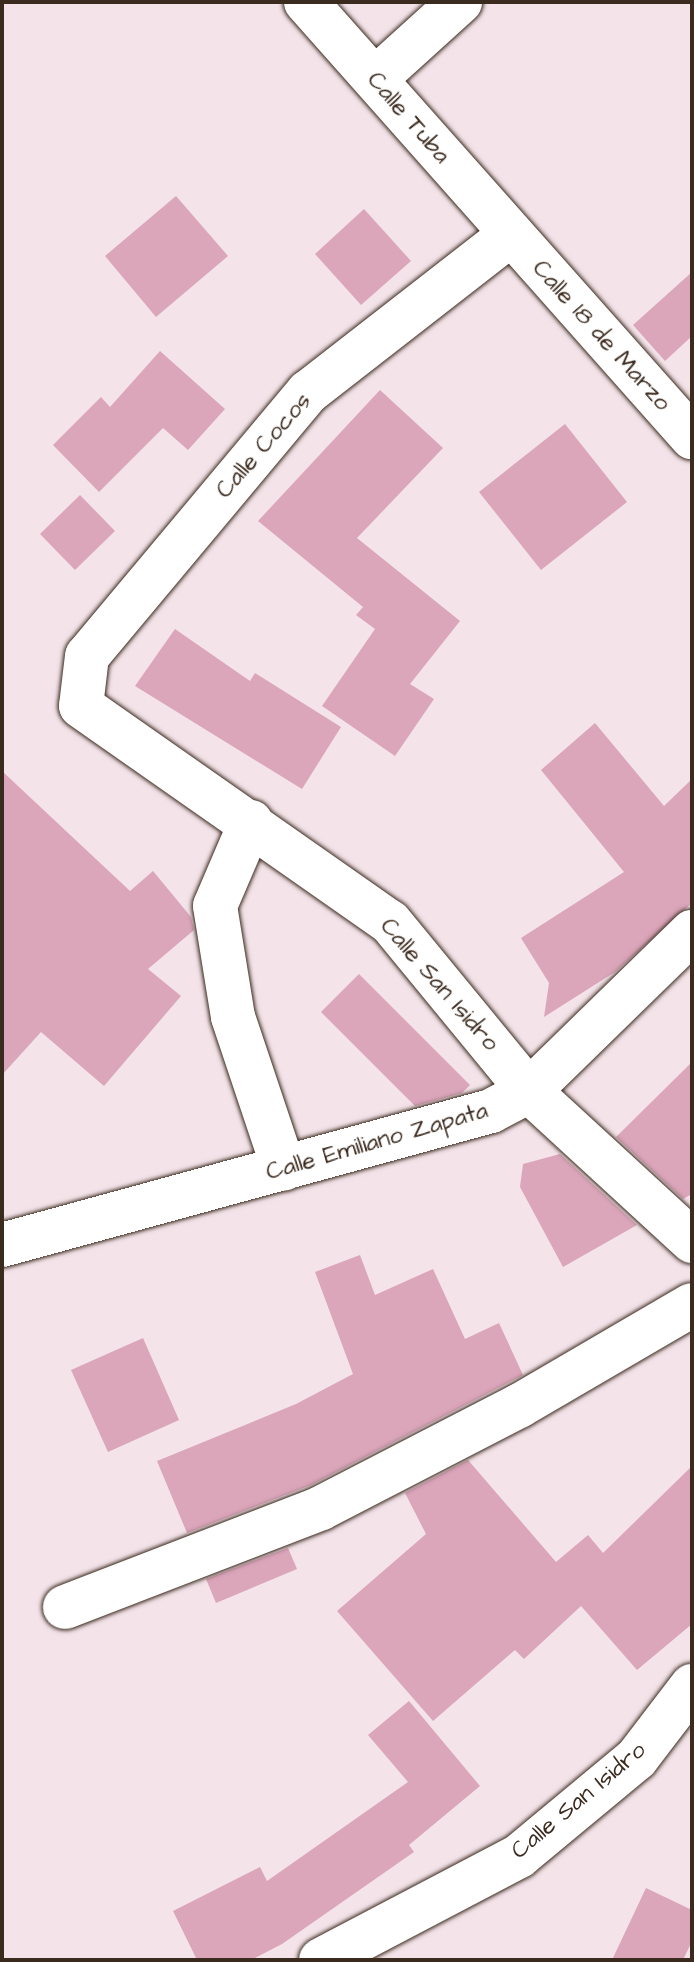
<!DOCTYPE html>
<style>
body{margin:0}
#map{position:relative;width:694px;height:1962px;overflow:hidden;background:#f4e4ea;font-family:"Architects Daughter",sans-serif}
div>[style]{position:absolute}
.building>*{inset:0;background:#dba5ba}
.roads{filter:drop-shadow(0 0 2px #3b2a1e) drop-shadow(0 0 2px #3b2a1e)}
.minor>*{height:44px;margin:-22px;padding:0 22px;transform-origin:22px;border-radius:22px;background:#fff}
span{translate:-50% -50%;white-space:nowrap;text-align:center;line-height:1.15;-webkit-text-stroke:8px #fff;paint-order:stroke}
.street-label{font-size:24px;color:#3b2a1e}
.frame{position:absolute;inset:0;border:4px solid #3b2a1e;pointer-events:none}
</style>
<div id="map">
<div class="building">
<div style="clip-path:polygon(176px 196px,228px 256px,156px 317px,105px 256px)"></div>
<div style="clip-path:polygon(364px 209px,411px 261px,361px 305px,315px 254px)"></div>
<div style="clip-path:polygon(692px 272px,692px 336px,665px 361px,633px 325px)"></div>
<div style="clip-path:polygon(160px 351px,225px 409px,188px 450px,163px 428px,99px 492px,53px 445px,101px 397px,110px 407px)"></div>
<div style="clip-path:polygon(380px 390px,443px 448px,357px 538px,460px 621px,410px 684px,434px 699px,395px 756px,322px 706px,375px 629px,356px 615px,363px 607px,258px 521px)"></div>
<div style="clip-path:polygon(565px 424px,627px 502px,541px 570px,479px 492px)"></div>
<div style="clip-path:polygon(80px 495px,115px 531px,75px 570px,40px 534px)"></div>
<div style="clip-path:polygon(175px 629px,250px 681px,255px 673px,341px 727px,302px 789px,135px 686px)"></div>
<div style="clip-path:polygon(595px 723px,664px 806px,692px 779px,692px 903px,615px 972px,544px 1017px,549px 983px,521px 938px,624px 872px,541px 770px)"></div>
<div style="clip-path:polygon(2px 771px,130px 891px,153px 871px,191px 917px,194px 930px,148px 969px,181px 996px,104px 1086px,41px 1032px,2px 1075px)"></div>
<div style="clip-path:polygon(359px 974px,470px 1085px,462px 1093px,415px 1106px,321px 1012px)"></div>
<div style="clip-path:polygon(692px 1062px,692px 1194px,683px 1199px,616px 1137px)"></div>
<div style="clip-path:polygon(560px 1154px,637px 1225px,563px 1267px,520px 1187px,523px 1164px)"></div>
<div style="clip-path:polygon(360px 1255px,375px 1295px,433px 1269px,465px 1339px,499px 1323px,523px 1375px,311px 1485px,187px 1533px,157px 1461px,296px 1404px,353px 1374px,315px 1272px)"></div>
<div style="clip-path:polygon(143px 1338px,179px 1420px,108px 1452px,71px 1370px)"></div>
<div style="clip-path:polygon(468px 1460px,556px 1562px,588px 1535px,603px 1553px,692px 1466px,692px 1624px,637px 1670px,581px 1606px,524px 1659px,515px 1650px,433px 1721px,337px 1611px,426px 1534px,405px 1493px)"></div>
<div style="clip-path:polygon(288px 1548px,297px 1569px,216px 1603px,206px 1579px)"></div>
<div style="clip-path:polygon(409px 1701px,480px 1786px,409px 1845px,414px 1852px,282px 1944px,251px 1960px,197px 1960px,173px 1911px,260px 1867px,267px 1881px,408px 1782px,368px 1735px)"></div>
<div style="clip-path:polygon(646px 1888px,692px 1910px,692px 1941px,683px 1960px,612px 1960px)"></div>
</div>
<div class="roads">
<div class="minor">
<div style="left:306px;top:2px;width:582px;rotate:48.42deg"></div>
<div style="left:375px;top:79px;width:115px;rotate:-42.2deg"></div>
<div style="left:510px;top:235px;width:256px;rotate:142.1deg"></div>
<div style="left:308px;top:392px;width:344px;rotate:129.9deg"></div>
<div style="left:87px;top:656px;width:50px;rotate:96.8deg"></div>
<div style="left:81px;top:706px;width:377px;rotate:35deg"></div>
<div style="left:390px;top:922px;width:219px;rotate:50.6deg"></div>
<div style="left:529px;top:1091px;width:222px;rotate:42.6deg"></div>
<div style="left:251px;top:822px;width:91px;rotate:113.2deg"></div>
<div style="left:215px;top:906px;width:112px;rotate:80.8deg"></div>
<div style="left:233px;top:1017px;width:160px;rotate:71.5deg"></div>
<div style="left:2px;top:1245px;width:507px;rotate:-15.32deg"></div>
<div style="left:491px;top:1111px;width:43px;rotate:-27.8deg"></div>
<div style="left:529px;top:1091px;width:228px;rotate:-44.3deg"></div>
<div style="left:65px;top:1607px;width:274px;rotate:-21.1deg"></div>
<div style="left:321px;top:1508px;width:223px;rotate:-27.3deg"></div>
<div style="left:519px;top:1406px;width:200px;rotate:-30.3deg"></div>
<div style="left:321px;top:1960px;width:224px;rotate:-27.7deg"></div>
<div style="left:519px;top:1856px;width:153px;rotate:-39.7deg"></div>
<div style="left:637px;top:1758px;width:91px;rotate:-52.6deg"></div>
</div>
</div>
<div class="street-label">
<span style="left:408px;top:118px;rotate:49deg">Calle Tuba</span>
<span style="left:601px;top:336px;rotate:48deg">Calle 18 de Marzo</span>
<span style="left:264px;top:446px;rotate:-49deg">Calle Cocos</span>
<span style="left:439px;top:985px;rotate:49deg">Calle San Isidro</span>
<span style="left:377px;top:1142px;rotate:-16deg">Calle Emiliano Zapata</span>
<span style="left:579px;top:1801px;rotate:-40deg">Calle San Isidro</span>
</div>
<div class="frame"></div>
</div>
